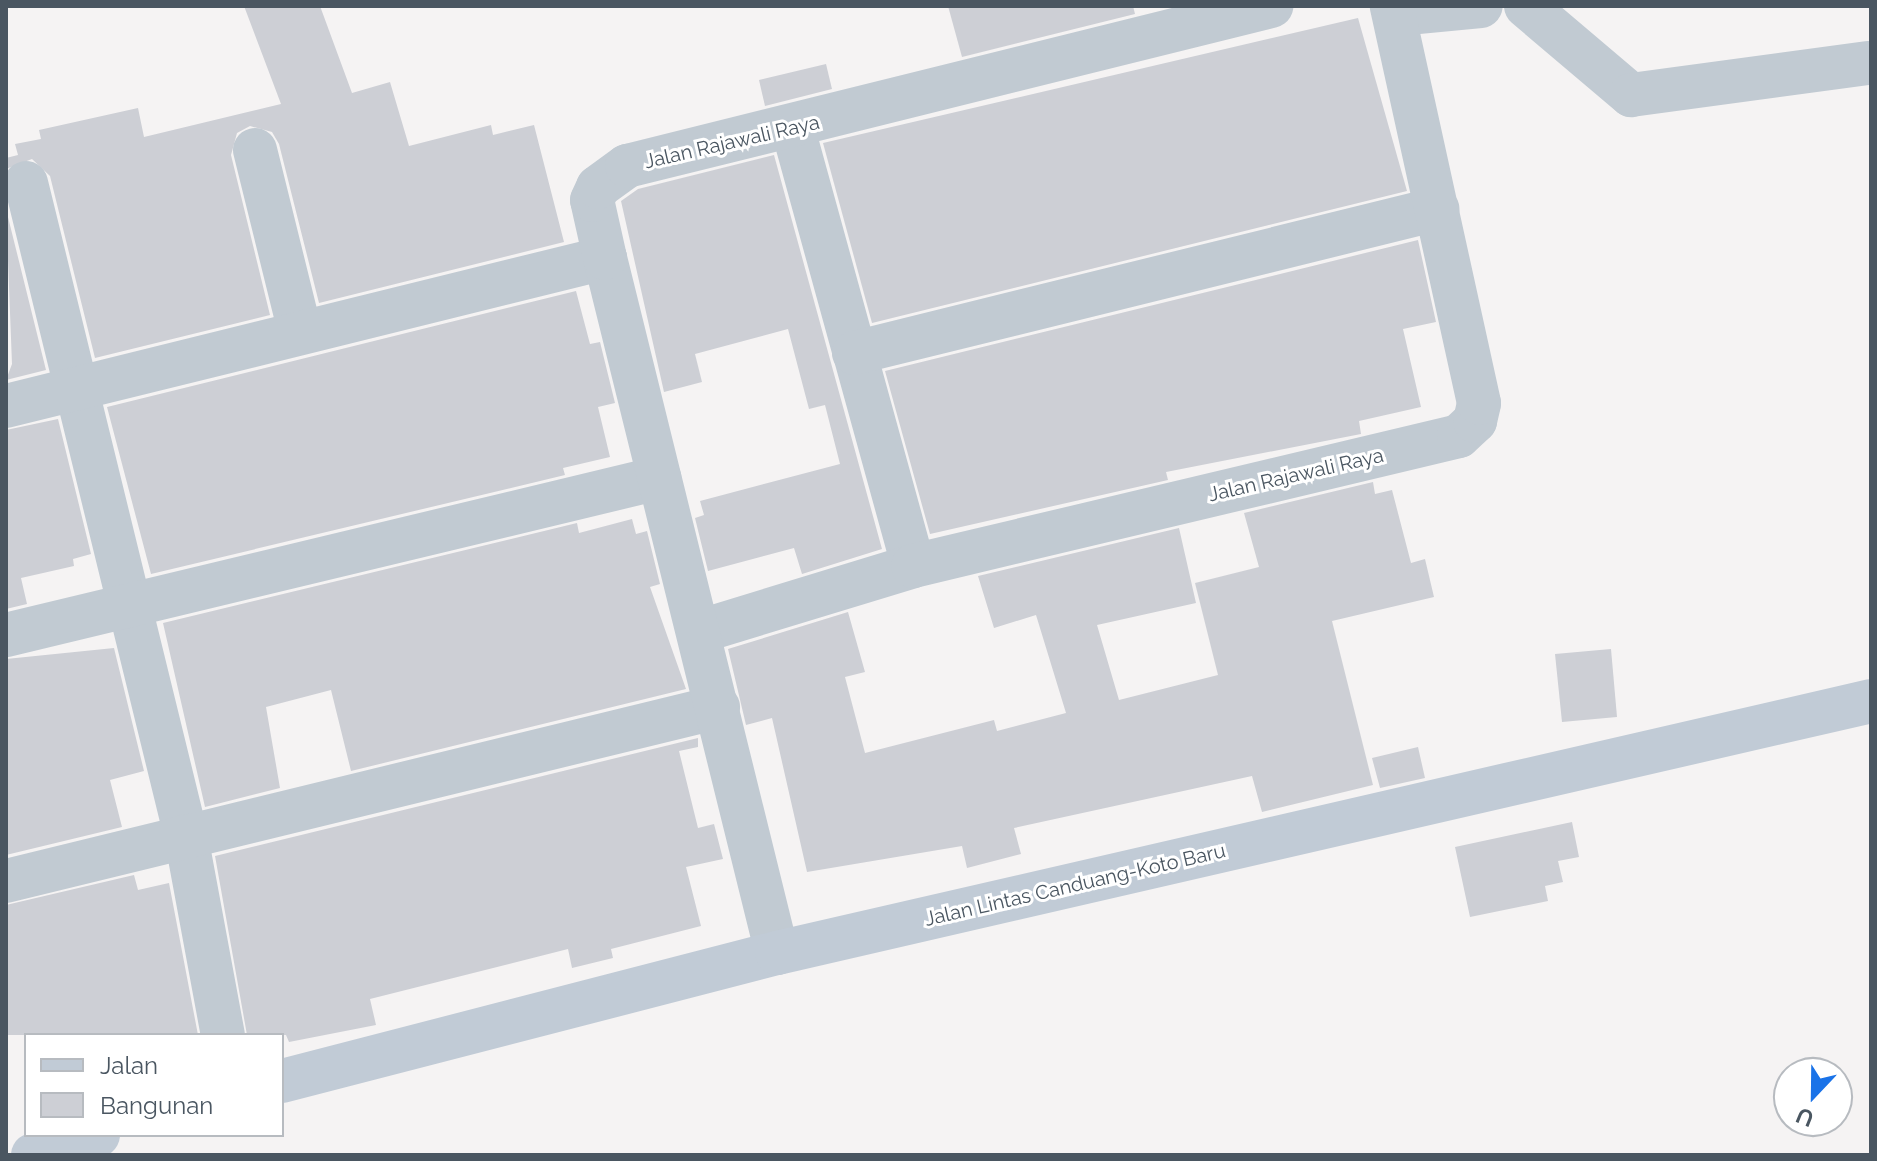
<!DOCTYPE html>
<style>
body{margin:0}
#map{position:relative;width:1877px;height:1161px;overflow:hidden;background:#f5f3f3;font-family:Raleway,sans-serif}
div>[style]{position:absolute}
.building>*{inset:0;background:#cdcfd5}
.street>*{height:44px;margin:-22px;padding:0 22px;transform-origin:22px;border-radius:22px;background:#c1cad2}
.secondary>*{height:44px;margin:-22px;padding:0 22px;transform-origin:22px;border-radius:22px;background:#c1cbd6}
span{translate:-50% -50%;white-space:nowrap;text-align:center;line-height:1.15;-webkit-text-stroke:6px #fff;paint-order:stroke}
.street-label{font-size:20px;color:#4a5661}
.frame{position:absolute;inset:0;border:8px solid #4a5661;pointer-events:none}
.legend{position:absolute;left:24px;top:1033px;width:260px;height:104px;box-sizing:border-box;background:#fff;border:2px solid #b7bbc0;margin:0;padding:10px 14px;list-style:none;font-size:24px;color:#4a5661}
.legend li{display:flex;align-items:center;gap:16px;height:40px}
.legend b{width:40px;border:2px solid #b7bbc0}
.north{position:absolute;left:1773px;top:1057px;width:80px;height:80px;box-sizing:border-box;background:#fff;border:2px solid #b7bbc0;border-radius:50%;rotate:202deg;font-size:22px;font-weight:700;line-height:32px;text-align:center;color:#4a5661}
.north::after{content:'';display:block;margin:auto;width:28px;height:36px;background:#1a73e8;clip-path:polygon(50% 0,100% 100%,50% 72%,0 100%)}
</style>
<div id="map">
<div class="building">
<div style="clip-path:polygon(244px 6px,320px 6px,352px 93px,390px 82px,409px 146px,491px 125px,493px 135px,534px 125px,564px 242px,319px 303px,279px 144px,272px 132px,250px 126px,237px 133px,231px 155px,270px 315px,95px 358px,50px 176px,32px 159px,6px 169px,6px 158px,18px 155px,15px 144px,41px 139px,39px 130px,138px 108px,144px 137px,281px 104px)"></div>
<div style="clip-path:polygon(948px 6px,1133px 6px,1135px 14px,962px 57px)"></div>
<div style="clip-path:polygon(1358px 18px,1407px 191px,872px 323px,823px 143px)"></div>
<div style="clip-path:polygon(826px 64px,832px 89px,765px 106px,759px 80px)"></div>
<div style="clip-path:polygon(774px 155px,882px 549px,802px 574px,794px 548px,708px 571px,695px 518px,704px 515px,700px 501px,840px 464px,825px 405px,809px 409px,788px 329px,695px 354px,702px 382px,664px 392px,621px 201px,638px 189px)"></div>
<div style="clip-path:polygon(6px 209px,46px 370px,6px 380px,12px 364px)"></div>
<div style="clip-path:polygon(1418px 240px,1436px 322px,1403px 329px,1421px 407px,1359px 421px,1361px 434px,1166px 472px,1168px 480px,930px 534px,885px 371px)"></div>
<div style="clip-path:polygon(576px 291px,590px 344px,600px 342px,615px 403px,598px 407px,610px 457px,563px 468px,565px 475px,151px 574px,107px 407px)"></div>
<div style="clip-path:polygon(58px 419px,91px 554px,73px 559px,74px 566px,21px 578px,27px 604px,6px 609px,6px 430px)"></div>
<div style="clip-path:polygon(1373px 482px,1375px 494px,1392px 490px,1411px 563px,1425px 559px,1434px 597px,1332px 621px,1373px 785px,1262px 812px,1252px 776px,1014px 828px,1021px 854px,967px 868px,962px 846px,807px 872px,772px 718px,746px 725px,728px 649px,848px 612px,865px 672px,845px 677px,865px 753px,994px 720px,997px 731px,1066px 713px,1036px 615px,994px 628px,978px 576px,1179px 528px,1196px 603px,1097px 625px,1119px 700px,1218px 675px,1195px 583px,1259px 567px,1244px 513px)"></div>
<div style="clip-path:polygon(632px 519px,636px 534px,647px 531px,660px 584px,650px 587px,686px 689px,351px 771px,331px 690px,266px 707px,280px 788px,205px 807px,163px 623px,577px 523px,579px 533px)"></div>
<div style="clip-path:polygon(114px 648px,144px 771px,110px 780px,122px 827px,6px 855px,6px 659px)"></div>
<div style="clip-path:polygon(1611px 649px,1617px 717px,1562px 722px,1555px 654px)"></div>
<div style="clip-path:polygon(698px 738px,698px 747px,679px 751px,698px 828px,714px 824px,723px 859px,686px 867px,701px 926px,611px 949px,613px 958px,572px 968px,568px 949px,370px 999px,376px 1025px,289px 1042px,286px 1035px,247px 1035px,215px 856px)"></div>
<div style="clip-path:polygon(1418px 747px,1425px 778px,1380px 788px,1372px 758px)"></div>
<div style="clip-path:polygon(1572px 822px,1579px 857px,1558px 861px,1563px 882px,1545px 886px,1548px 901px,1470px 917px,1455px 847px)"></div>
<div style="clip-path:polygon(134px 875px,138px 890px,169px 883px,198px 1035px,6px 1035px,6px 905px)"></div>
</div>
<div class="street">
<div style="left:1526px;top:6px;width:138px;rotate:40.3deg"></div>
<div style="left:1631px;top:95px;width:239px;rotate:-7.7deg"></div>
<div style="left:1397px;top:14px;width:84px;rotate:-5.4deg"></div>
<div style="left:793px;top:129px;width:453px;rotate:74.6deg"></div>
<div style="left:255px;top:150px;width:187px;rotate:76.1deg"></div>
<div style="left:26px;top:183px;width:672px;rotate:76.23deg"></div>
<div style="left:186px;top:836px;width:202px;rotate:79.5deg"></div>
<div style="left:854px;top:353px;width:601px;rotate:-13.87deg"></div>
<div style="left:6px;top:406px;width:617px;rotate:-13.88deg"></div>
<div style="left:701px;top:631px;width:222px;rotate:-17deg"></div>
<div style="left:913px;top:566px;width:561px;rotate:-13.39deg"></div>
<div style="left:1459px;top:436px;width:22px;rotate:-43deg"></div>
<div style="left:1475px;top:421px;width:18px;rotate:-77deg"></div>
<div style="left:1479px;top:403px;width:406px;rotate:-102.4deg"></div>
<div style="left:6px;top:635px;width:672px;rotate:-13.52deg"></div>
<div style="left:6px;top:881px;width:733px;rotate:-13.73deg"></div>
<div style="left:777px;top:953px;width:716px;rotate:-103.9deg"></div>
<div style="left:605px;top:258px;width:59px;rotate:-102.6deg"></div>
<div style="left:592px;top:200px;width:14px;rotate:-65deg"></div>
<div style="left:598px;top:187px;width:36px;rotate:-36deg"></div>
<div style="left:627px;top:166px;width:664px;rotate:-13.95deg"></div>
</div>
<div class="secondary">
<div style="left:282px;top:1081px;width:511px;rotate:-14.5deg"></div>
<div style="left:777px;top:953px;width:1123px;rotate:-12.97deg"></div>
<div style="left:33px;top:1155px;width:68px;rotate:-17.1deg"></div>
</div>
<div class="street-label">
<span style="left:732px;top:142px;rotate:-13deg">Jalan Rajawali Raya</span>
<span style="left:1296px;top:475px;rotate:-13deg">Jalan Rajawali Raya</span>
<span style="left:1075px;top:885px;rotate:-13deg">Jalan Lintas Canduang-Koto Baru</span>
</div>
<div class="frame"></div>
<ul class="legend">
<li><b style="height:10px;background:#c1cbd6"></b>Jalan</li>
<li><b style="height:22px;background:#cdcfd5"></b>Bangunan</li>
</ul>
<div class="north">U</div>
</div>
